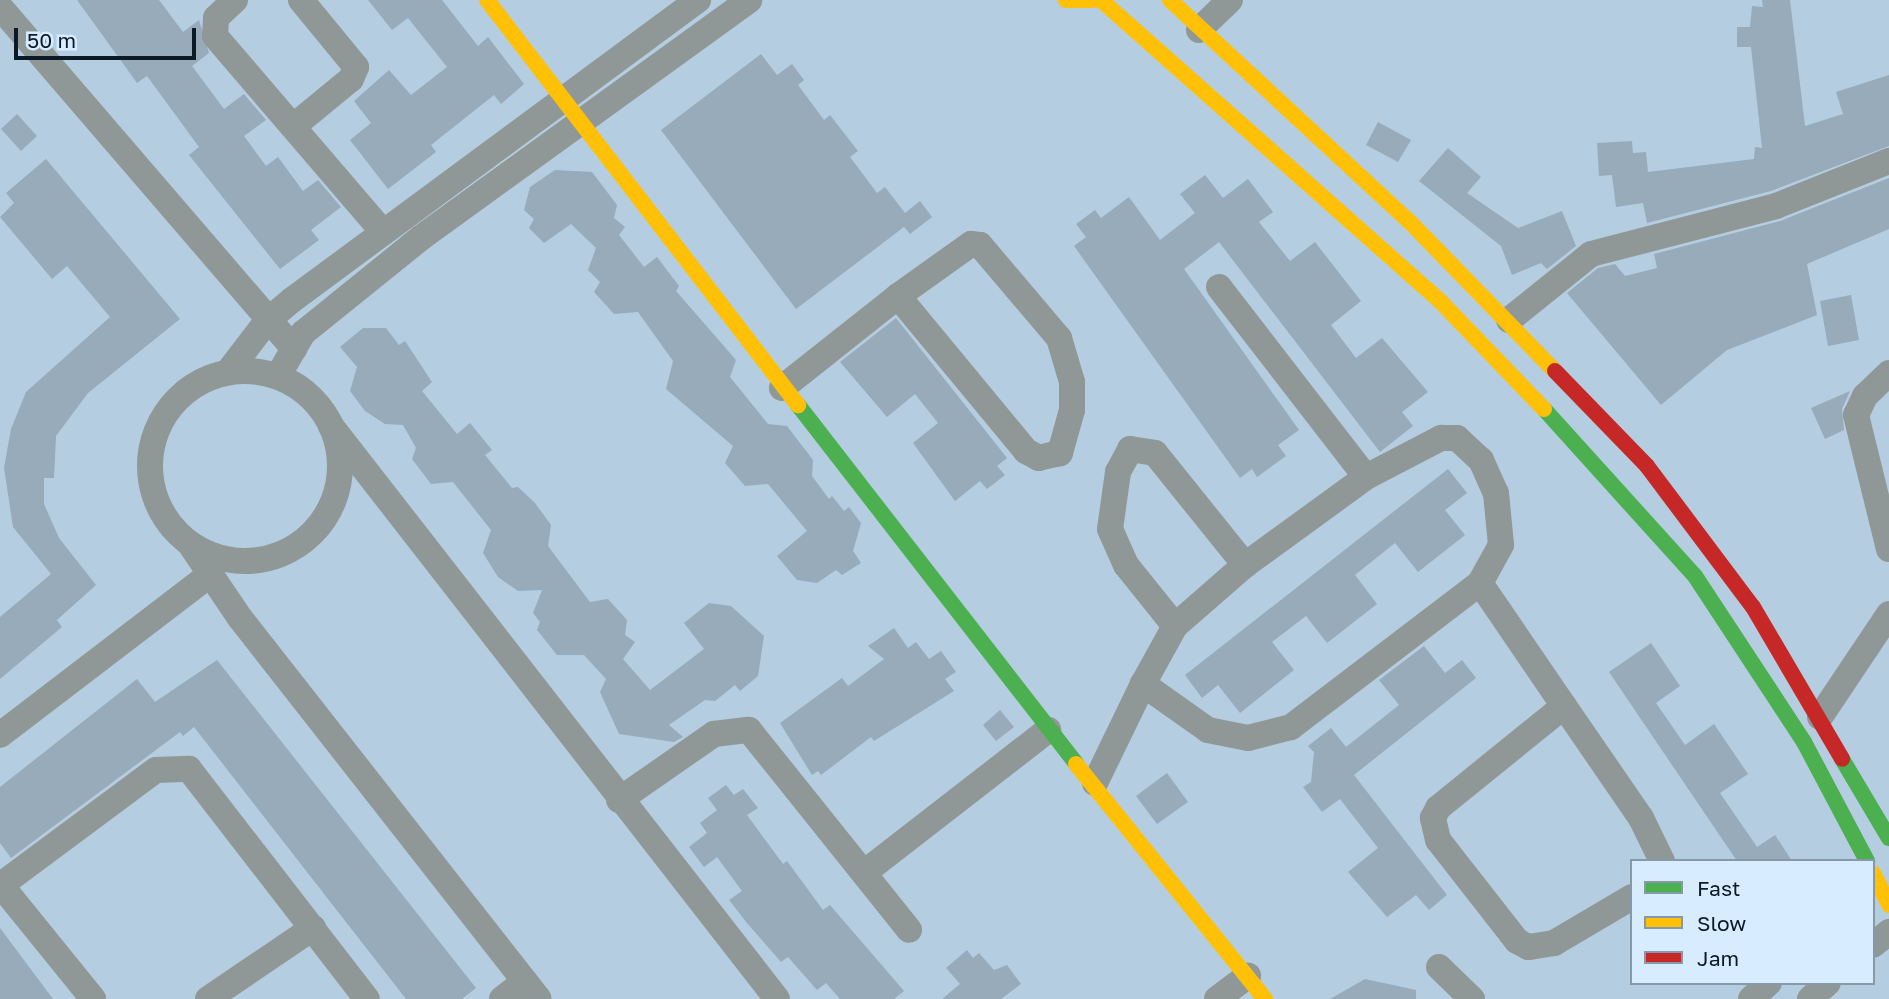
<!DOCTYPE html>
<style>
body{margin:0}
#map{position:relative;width:1889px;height:999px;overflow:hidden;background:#b4cde0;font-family:"Golos Text",sans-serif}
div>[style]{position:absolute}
.building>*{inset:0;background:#97abba}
.street>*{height:26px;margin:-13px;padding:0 13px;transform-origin:13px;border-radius:13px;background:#8f9896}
.street>.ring{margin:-13px;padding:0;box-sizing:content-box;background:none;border:26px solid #8f9896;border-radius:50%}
.fast>*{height:16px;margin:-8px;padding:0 8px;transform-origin:8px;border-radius:8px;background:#4caf50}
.slow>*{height:16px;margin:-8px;padding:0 8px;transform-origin:8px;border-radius:8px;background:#ffc107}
.jam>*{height:16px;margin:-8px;padding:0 8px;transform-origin:8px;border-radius:8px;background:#c62828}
span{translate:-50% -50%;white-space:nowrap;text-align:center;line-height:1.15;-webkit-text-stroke:6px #d7edff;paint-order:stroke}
.legend{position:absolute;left:1630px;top:859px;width:245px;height:126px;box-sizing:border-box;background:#d7edff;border:2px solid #8599a9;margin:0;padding:9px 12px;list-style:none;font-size:21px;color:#0a1b27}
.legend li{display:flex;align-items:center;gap:14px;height:35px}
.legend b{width:35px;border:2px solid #8599a9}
.scale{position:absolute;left:14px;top:28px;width:182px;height:32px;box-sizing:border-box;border:4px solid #0a1b27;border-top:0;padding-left:9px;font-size:21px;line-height:24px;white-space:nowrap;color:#0a1b27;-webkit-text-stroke:5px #d7edff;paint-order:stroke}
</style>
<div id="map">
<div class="building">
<div style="clip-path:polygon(77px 0,159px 0,183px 32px,199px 20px,209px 53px,192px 66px,224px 109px,244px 94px,266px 120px,244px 136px,266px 166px,278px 157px,303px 191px,318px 180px,341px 207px,311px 230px,319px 240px,280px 269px,189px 155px,199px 147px,147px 76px,137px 83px)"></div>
<div style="clip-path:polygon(368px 0,442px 0,478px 46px,488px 37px,524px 84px,501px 104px,494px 95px,431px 145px,436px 152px,388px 189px,350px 140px,371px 123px,354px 101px,389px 70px,411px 95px,447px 67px,408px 18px,392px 30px)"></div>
<div style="clip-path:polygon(1762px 0,1790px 0,1805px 126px,1843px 114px,1836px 92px,1889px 75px,1889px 146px,1771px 191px,1647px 223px,1643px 203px,1616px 207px,1612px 175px,1599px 176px,1597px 143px,1632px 141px,1633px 153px,1646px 152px,1648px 172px,1754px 159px,1755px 147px,1762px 148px,1751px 47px,1737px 47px,1737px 27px,1750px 27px,1752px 6px,1763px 7px)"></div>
<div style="clip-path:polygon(761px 54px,777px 75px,792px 64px,804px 80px,798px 85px,824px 120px,830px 115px,858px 151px,850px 157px,877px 193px,885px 187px,905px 213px,920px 201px,932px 217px,910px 234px,904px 227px,796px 309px,661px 130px)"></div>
<div style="clip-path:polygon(17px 114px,37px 136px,21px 151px,1px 129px)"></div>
<div style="clip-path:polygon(1378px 122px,1411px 140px,1398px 162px,1366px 145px)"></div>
<div style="clip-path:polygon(1448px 148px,1481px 177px,1467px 193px,1518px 228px,1562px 211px,1576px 246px,1547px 269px,1541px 263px,1512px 275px,1501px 246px,1419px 181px)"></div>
<div style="clip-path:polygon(46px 159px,180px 319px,88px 393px,56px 436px,54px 478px,44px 478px,44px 504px,59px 538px,96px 585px,57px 620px,62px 627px,0 679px,0 617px,51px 574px,13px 527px,4px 468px,11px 429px,26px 392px,110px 317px,67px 266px,52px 279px,0 217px,14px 203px,6px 193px)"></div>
<div style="clip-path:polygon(555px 170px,592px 172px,617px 205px,614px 218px,625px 227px,619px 235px,644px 267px,657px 257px,679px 286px,676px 291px,736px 360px,730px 377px,768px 424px,787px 426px,813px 460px,812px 476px,829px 499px,832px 496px,844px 511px,849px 507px,861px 523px,853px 551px,861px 563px,842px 575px,836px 570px,817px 583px,797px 580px,777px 556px,807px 531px,768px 484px,745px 486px,725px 463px,733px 446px,666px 389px,673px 361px,638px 312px,614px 314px,594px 292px,600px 282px,588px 270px,596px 248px,571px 224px,544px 243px,529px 228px,534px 219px,524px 210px,530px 187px)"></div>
<div style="clip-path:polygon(1205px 175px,1223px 198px,1248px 179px,1273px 212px,1259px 222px,1290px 261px,1315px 242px,1361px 301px,1331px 325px,1356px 358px,1382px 338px,1428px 392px,1402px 412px,1413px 426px,1380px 452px,1219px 242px,1184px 269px,1299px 430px,1278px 445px,1286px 456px,1257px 477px,1252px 469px,1240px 478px,1074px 246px,1086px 237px,1076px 224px,1095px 210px,1101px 218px,1129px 197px,1160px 240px,1195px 213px,1180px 194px)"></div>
<div style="clip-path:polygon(1889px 178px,1889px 229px,1807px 264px,1817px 315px,1727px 350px,1661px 405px,1567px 293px,1598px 268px,1615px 264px,1625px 276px,1657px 268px,1654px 254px,1780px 221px)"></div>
<div style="clip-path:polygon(1851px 295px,1859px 340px,1828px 346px,1820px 301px)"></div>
<div style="clip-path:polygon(896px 318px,1007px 458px,997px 466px,1005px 475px,987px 489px,980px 481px,955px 501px,913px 443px,938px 423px,915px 394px,887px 417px,840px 362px)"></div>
<div style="clip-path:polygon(363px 328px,386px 328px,399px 345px,405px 341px,432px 382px,422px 391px,457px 434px,470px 423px,492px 450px,485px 455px,512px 488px,518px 487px,535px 503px,551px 525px,548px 546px,590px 602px,608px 599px,627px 620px,625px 635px,635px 642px,623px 659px,650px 690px,704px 649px,684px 623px,709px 603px,731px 606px,764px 636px,758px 676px,740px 691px,735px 685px,715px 701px,705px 700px,669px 725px,683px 737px,674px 742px,619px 734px,600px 692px,606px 679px,584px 655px,557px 655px,537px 630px,540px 622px,533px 613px,542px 590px,518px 591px,498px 577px,483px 553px,491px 530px,453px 482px,431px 484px,412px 459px,416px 448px,403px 425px,385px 424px,365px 411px,350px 391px,357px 367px,340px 347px)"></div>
<div style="clip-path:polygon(1850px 391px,1842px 409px,1844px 430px,1825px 439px,1811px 408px)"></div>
<div style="clip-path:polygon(1448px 469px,1467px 493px,1445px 510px,1465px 535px,1418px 572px,1395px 543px,1355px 575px,1377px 604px,1327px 643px,1306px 616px,1272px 642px,1294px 670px,1240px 713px,1218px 685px,1202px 698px,1185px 675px)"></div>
<div style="clip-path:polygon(894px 628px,908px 648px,916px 642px,929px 659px,941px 651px,956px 672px,945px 679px,954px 691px,874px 741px,871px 737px,821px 775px,818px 771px,812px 775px,780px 723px,842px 678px,848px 686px,884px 659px,868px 646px)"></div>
<div style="clip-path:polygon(1651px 643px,1680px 686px,1656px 703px,1685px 745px,1714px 724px,1748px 774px,1720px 793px,1757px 847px,1775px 835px,1792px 861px,1737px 861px,1609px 672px)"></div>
<div style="clip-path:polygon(1424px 646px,1445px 673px,1462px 660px,1476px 678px,1354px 775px,1447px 895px,1429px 910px,1416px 895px,1387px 917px,1348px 872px,1378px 848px,1340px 799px,1322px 812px,1303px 787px,1311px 782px,1314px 752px,1308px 746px,1331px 728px,1346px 747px,1399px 705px,1379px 680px)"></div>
<div style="clip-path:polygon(217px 660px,476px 988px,462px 999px,406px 999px,194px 727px,183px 736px,180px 732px,11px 858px,0 843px,0 787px,137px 679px,155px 702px)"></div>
<div style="clip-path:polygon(1000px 710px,1014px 727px,996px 741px,983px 725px)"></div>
<div style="clip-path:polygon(1167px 773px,1188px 802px,1157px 824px,1136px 796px)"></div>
<div style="clip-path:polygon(726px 785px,734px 795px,743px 789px,758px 808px,747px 815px,783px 864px,787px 861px,823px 910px,830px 905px,904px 991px,894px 999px,840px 999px,826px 983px,817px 990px,788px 957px,781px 962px,747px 923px,729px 900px,742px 891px,717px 857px,704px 867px,689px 847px,707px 833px,700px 823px,717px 810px,708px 798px)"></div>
<div style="clip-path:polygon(0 928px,53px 999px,0 999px)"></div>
<div style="clip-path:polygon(967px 950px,973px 958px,979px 953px,994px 970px,1007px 965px,1021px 984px,1001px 999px,942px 999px,960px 984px,946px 968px)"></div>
<div style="clip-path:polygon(1365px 979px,1416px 990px,1416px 999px,1330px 999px)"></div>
</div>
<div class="street">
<div style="left:235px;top:0;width:26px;rotate:137deg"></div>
<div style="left:216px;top:18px;width:18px;rotate:93deg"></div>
<div style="left:215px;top:36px;width:257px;rotate:49.4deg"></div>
<div style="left:0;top:7px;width:451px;rotate:49.3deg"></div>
<div style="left:1199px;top:30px;width:43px;rotate:-44.1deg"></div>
<div style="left:295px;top:125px;width:72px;rotate:-39.4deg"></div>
<div style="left:351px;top:79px;width:13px;rotate:-67deg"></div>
<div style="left:356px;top:67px;width:87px;rotate:-129.4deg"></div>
<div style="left:1219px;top:287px;width:240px;rotate:52.3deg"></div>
<div style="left:1509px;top:320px;width:105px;rotate:-38.8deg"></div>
<div style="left:1591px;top:254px;width:191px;rotate:-14.5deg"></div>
<div style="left:1776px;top:206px;width:122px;rotate:-21.7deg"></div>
<div class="ring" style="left:150px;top:371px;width:164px;height:164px"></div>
<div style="left:228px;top:372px;width:64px;rotate:-52.6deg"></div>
<div style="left:267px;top:321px;width:33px;rotate:-40deg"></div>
<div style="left:292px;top:300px;width:505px;rotate:-36.46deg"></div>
<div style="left:1889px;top:373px;width:33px;rotate:136deg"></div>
<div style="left:1865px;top:396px;width:21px;rotate:115deg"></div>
<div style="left:1856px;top:415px;width:138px;rotate:76.2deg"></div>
<div style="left:278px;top:376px;width:50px;rotate:-59.8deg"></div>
<div style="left:303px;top:333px;width:153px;rotate:-38.9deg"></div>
<div style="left:422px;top:237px;width:404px;rotate:-35.9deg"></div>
<div style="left:782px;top:388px;width:148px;rotate:-38.4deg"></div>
<div style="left:898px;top:296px;width:90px;rotate:-35.5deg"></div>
<div style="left:971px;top:244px;width:9px;rotate:6deg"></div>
<div style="left:980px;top:245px;width:122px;rotate:49.7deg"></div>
<div style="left:1059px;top:338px;width:46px;rotate:73.5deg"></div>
<div style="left:1072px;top:382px;width:28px;rotate:90deg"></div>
<div style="left:1072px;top:410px;width:45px;rotate:105.6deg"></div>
<div style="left:1060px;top:453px;width:22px;rotate:167deg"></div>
<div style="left:1039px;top:458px;width:15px;rotate:-152deg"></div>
<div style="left:1026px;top:451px;width:201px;rotate:-129.6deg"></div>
<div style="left:331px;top:426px;width:726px;rotate:52.1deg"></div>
<div style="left:190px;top:544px;width:89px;rotate:56deg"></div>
<div style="left:240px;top:618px;width:484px;rotate:51.9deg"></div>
<div style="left:1480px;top:583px;width:149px;rotate:55.7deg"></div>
<div style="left:1175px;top:626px;width:78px;rotate:-128.8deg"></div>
<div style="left:1126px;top:565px;width:39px;rotate:-114deg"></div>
<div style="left:1110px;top:529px;width:58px;rotate:-82deg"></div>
<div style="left:1118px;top:472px;width:26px;rotate:-62deg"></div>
<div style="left:1130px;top:449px;width:25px;rotate:9deg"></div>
<div style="left:1155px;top:453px;width:144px;rotate:51.2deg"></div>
<div style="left:1820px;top:717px;width:124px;rotate:-56.2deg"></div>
<div style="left:0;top:735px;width:262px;rotate:-37.4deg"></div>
<div style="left:1095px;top:783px;width:110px;rotate:-64.1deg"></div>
<div style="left:1143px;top:684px;width:66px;rotate:-61.1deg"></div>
<div style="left:1175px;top:626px;width:93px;rotate:-41.1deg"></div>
<div style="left:1245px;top:565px;width:150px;rotate:-36deg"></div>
<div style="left:1366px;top:477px;width:85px;rotate:-27.5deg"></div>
<div style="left:1441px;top:438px;width:16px"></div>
<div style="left:1457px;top:438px;width:33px;rotate:43deg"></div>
<div style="left:1481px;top:460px;width:36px;rotate:66deg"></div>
<div style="left:1496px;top:493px;width:52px;rotate:84.5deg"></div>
<div style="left:1501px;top:545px;width:43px;rotate:118.9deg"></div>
<div style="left:1480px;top:583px;width:238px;rotate:142.7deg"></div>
<div style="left:1291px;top:727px;width:44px;rotate:165.7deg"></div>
<div style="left:1248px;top:738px;width:41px;rotate:-168.7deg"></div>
<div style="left:1208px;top:730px;width:80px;rotate:-144.7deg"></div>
<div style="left:619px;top:800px;width:116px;rotate:-34.8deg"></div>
<div style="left:714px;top:734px;width:35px;rotate:-7deg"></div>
<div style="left:749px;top:730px;width:256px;rotate:51.3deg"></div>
<div style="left:865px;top:872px;width:232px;rotate:-37.8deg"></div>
<div style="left:0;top:884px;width:148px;rotate:51deg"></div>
<div style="left:1px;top:885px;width:193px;rotate:-36.6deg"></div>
<div style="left:156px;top:770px;width:33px;rotate:-2deg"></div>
<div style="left:189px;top:769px;width:291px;rotate:52.3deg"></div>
<div style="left:1632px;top:897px;width:91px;rotate:149.5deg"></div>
<div style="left:1554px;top:943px;width:26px;rotate:171deg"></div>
<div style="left:1528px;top:947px;width:13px;rotate:-151deg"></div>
<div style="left:1517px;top:941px;width:128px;rotate:-128deg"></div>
<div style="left:1438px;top:840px;width:23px;rotate:-103deg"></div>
<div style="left:1433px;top:818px;width:11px;rotate:-63deg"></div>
<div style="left:1438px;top:808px;width:162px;rotate:-39deg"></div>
<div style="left:1564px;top:706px;width:136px;rotate:55.5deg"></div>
<div style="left:1641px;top:818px;width:48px;rotate:64deg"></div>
<div style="left:1873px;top:945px;width:21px;rotate:-39deg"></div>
<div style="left:1439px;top:967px;width:46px;rotate:44.1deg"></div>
<div style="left:208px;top:999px;width:127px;rotate:-34.1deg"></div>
<div style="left:502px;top:999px;width:29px;rotate:-38deg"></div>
<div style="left:1217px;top:999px;width:39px;rotate:-37deg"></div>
<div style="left:1751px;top:999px;width:24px;rotate:-42deg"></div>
<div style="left:1810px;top:999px;width:24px;rotate:-42deg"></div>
</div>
<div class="fast">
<div style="left:798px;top:405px;width:454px;rotate:52.2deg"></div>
<div style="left:1544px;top:409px;width:225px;rotate:47.9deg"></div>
<div style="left:1695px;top:576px;width:199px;rotate:56.7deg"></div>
<div style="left:1804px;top:742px;width:135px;rotate:62.1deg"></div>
<div style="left:1842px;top:759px;width:92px;rotate:59.3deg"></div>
</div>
<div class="slow">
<div style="left:487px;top:0;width:511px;rotate:52.48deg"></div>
<div style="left:1066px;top:0;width:27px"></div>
<div style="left:1101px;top:0;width:453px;rotate:41.6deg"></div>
<div style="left:1440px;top:301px;width:150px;rotate:46.1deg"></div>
<div style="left:1170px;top:0;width:326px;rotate:42.8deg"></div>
<div style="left:1409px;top:221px;width:209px;rotate:45.8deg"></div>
<div style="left:1076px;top:764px;width:302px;rotate:51.2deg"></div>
<div style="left:1873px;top:873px;width:36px;rotate:63deg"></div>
</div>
<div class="jam">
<div style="left:1555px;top:371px;width:132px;rotate:45.9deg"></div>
<div style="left:1647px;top:466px;width:176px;rotate:53.1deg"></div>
<div style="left:1753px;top:607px;width:176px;rotate:59.6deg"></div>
</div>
<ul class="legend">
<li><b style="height:9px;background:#4caf50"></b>Fast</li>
<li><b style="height:9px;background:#ffc107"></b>Slow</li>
<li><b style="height:9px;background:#c62828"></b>Jam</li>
</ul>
<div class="scale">50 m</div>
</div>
